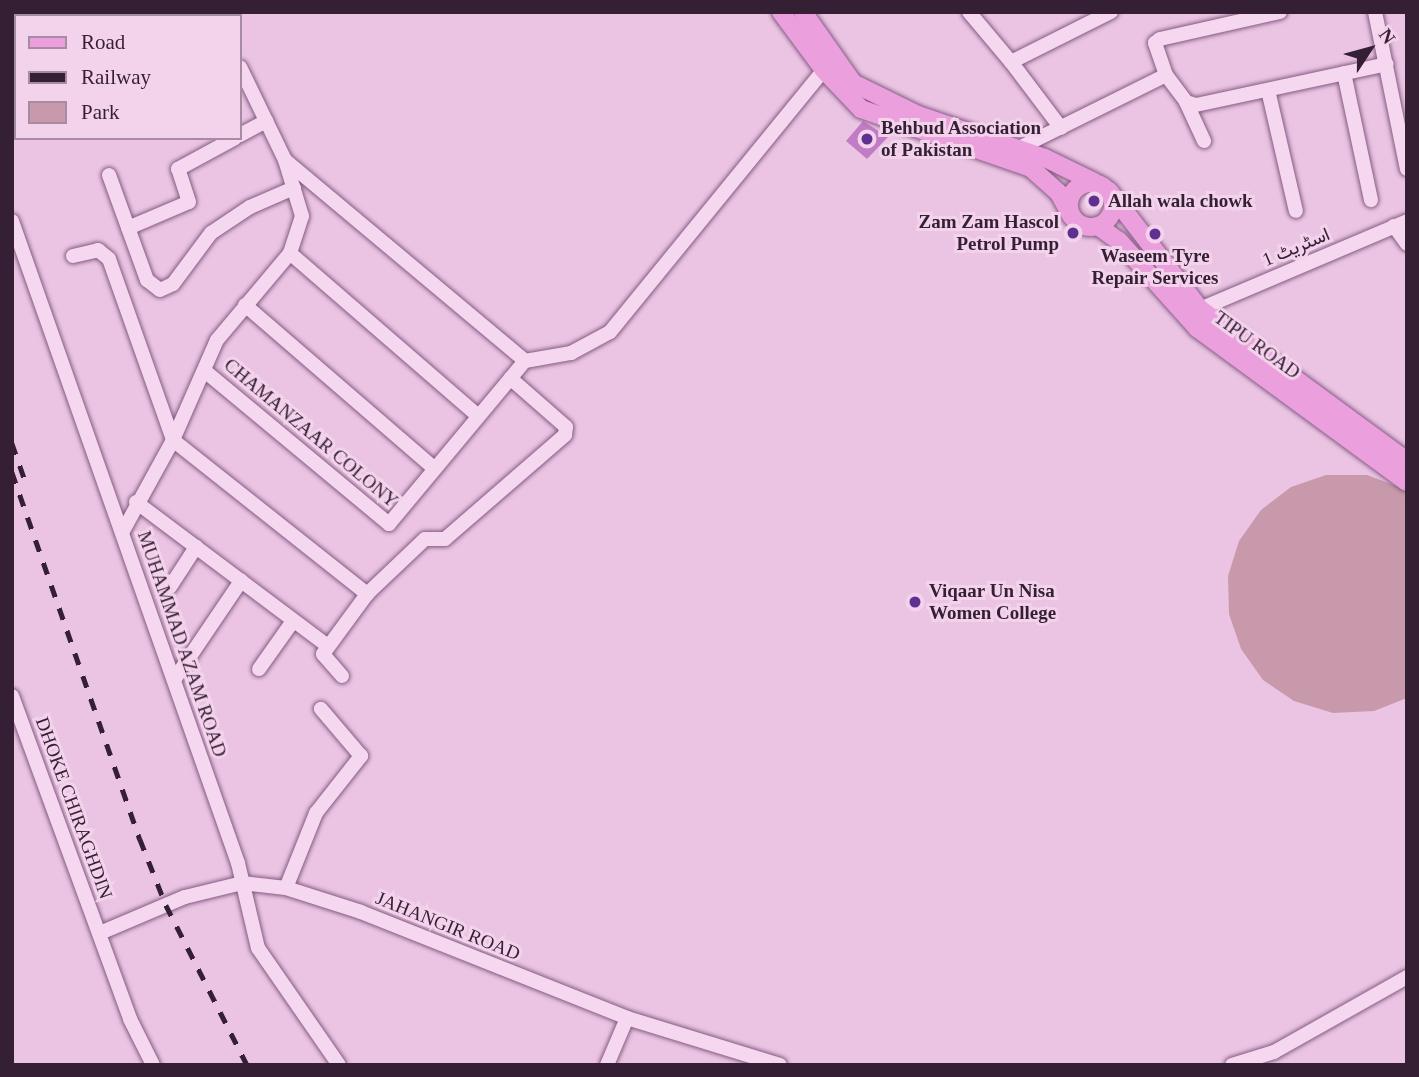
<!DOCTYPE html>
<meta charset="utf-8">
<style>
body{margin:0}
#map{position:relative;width:1419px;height:1077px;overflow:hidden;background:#ebc4e3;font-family:"Times New Roman",Vazirmatn,serif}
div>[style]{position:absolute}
.green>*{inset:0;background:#c899ab}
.building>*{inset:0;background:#c07dc6}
.roads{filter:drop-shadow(0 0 2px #845c83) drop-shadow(0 0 2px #845c83)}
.minor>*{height:14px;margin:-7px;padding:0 7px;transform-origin:7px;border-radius:7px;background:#f6d7f0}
.major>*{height:18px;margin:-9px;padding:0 9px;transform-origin:9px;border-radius:9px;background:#eb9fdd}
.major>.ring{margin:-9px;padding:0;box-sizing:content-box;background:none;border:18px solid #eb9fdd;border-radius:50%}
.rail>*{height:4.5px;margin-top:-2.25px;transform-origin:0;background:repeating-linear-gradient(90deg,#351f35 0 12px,transparent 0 24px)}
.dots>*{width:19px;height:19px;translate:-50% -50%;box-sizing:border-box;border:4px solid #f3d3ec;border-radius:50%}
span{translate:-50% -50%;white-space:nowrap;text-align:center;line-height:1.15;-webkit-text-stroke:6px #f3d3ec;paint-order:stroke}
.poi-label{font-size:19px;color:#351f35;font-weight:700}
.left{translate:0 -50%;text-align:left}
.right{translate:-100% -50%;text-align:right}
.street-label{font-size:19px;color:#351f35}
.frame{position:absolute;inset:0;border:14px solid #351f35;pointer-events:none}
.legend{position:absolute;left:14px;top:14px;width:228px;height:126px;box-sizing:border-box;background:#f3d3ec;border:2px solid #a78ba3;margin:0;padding:9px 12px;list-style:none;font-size:21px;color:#351f35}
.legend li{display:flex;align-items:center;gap:14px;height:35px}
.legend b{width:35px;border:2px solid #a78ba3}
.north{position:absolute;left:1335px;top:14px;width:70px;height:70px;-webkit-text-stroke:5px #f3d3ec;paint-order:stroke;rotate:54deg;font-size:19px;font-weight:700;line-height:28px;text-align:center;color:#351f35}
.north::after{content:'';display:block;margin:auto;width:24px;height:32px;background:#351f35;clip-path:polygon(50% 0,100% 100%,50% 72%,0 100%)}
</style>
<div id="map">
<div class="green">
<div style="clip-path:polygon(1326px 475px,1367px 475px,1407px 490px,1407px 698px,1374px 711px,1333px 713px,1294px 701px,1263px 680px,1241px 649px,1229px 614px,1228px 576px,1239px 541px,1261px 510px,1291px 487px)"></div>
</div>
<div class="building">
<div style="clip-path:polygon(863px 121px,888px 137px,867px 159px,846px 141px)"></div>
</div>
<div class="roads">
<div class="minor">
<div style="left:214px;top:12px;width:4px;rotate:76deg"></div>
<div style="left:969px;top:12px;width:65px;rotate:50deg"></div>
<div style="left:1375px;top:12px;width:160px;rotate:78.5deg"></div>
<div style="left:1344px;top:73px;width:130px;rotate:78deg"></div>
<div style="left:1166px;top:75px;width:34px;rotate:-109deg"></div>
<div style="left:1155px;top:43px;width:6px;rotate:-39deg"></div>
<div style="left:1160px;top:39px;width:123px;rotate:-12.7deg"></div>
<div style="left:1268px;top:90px;width:124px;rotate:77deg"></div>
<div style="left:1186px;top:102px;width:43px;rotate:65.2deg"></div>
<div style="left:1061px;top:128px;width:83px;rotate:-127.1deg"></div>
<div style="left:1011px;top:62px;width:112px;rotate:-26.6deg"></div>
<div style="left:240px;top:135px;width:30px;rotate:-28deg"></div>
<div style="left:1017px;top:149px;width:166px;rotate:-26.4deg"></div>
<div style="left:1166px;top:75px;width:34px;rotate:53deg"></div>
<div style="left:1186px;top:102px;width:10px;rotate:17deg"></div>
<div style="left:1196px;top:105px;width:195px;rotate:-12.1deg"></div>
<div style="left:285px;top:160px;width:313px;rotate:39.9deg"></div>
<div style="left:109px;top:175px;width:112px;rotate:70.1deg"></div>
<div style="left:147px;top:280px;width:16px;rotate:38deg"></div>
<div style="left:160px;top:290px;width:14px;rotate:-25deg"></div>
<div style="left:173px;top:284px;width:64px;rotate:-53.3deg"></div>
<div style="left:211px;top:233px;width:47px;rotate:-33.7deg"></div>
<div style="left:250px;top:207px;width:48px;rotate:-23.4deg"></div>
<div style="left:12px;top:221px;width:681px;rotate:70.61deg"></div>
<div style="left:238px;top:863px;width:87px;rotate:76.8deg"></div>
<div style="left:258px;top:948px;width:142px;rotate:55.3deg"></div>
<div style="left:1394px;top:226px;width:22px;rotate:54deg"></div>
<div style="left:128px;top:228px;width:66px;rotate:-23.1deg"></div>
<div style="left:189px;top:202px;width:35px;rotate:-108deg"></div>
<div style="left:178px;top:169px;width:65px;rotate:-28.5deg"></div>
<div style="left:290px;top:253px;width:246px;rotate:40.9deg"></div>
<div style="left:73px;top:256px;width:26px;rotate:-13deg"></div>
<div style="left:98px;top:250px;width:14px;rotate:39deg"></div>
<div style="left:109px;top:259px;width:192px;rotate:70.5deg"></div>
<div style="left:173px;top:440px;width:248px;rotate:38.4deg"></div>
<div style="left:245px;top:305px;width:250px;rotate:40.8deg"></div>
<div style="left:1200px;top:309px;width:225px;rotate:-23deg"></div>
<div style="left:525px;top:361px;width:47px;rotate:-9.9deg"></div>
<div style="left:571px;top:353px;width:44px;rotate:-28.3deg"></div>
<div style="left:610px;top:332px;width:338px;rotate:-50.8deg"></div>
<div style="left:206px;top:372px;width:238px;rotate:39.7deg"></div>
<div style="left:389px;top:524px;width:212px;rotate:-50.2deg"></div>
<div style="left:136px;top:502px;width:240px;rotate:36.9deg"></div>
<div style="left:123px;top:531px;width:104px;rotate:-61.2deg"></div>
<div style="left:173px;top:440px;width:109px;rotate:-66.3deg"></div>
<div style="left:217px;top:340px;width:114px;rotate:-50deg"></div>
<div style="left:290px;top:253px;width:39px;rotate:-72deg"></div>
<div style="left:302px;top:216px;width:59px;rotate:-106.9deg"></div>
<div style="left:285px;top:160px;width:103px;rotate:-115.8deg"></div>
<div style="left:170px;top:587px;width:48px;rotate:-57deg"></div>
<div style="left:259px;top:669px;width:59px;rotate:-54.7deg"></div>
<div style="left:342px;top:676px;width:29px;rotate:-131deg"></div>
<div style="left:323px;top:654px;width:74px;rotate:-53.7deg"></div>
<div style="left:367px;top:594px;width:80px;rotate:-43.5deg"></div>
<div style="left:425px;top:539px;width:20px"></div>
<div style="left:445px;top:539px;width:159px;rotate:-40.9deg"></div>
<div style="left:565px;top:435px;width:8px;rotate:-83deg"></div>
<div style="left:566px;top:427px;width:74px;rotate:-138.8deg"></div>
<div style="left:174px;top:680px;width:120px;rotate:-55.9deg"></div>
<div style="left:12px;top:696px;width:344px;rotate:69.9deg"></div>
<div style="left:130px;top:1019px;width:51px;rotate:63.4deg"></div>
<div style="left:286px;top:888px;width:81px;rotate:-68.2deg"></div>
<div style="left:316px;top:813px;width:73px;rotate:-51.7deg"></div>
<div style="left:361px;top:756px;width:62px;rotate:-130.4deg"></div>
<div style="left:100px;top:933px;width:92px;rotate:-23deg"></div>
<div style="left:185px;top:897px;width:59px;rotate:-13.8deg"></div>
<div style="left:242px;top:883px;width:44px;rotate:6.5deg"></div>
<div style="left:286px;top:888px;width:79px;rotate:17.7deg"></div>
<div style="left:361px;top:912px;width:286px;rotate:21.7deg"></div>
<div style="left:627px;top:1018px;width:160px;rotate:17.1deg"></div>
<div style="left:607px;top:1065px;width:51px;rotate:-66.9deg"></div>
<div style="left:1232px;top:1065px;width:44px;rotate:-17.2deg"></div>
<div style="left:1274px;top:1052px;width:153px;rotate:-29.4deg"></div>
</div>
<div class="major">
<div style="left:781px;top:12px;width:72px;rotate:53.4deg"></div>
<div style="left:824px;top:70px;width:54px;rotate:46.5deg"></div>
<div style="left:861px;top:109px;width:180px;rotate:19.1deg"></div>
<div style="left:1031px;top:168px;width:38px;rotate:42deg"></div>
<div style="left:1059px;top:193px;width:26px;rotate:62deg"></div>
<div style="left:803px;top:12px;width:87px;rotate:54.8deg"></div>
<div style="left:853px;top:83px;width:72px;rotate:26.2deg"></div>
<div style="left:918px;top:115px;width:134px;rotate:18.7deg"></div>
<div style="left:1045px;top:158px;width:55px;rotate:26.1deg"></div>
<div class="ring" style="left:1069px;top:183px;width:26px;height:26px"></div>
<div style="left:1109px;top:191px;width:149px;rotate:52.4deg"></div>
<div style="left:1200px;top:309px;width:257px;rotate:36.3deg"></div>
<div style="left:1098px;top:226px;width:26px;rotate:36deg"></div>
<div style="left:1119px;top:241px;width:117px;rotate:48.1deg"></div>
<div style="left:1197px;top:328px;width:260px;rotate:36.3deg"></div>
</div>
</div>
<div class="rail">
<div style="left:12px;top:443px;width:42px;rotate:70.7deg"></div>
<div style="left:12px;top:472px;width:389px;rotate:70.8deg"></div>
<div style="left:140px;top:839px;width:71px;rotate:68.5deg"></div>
<div style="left:166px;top:905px;width:179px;rotate:63.1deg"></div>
</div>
<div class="dots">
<div style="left:867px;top:139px;background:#5f308f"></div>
<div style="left:1094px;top:201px;background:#5f308f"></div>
<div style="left:1073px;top:233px;background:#5f308f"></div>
<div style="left:1155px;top:234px;background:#5f308f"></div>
<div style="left:915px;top:602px;background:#5f308f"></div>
</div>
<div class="poi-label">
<span class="left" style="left:881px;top:139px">Behbud Association<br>of Pakistan</span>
<span class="left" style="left:1108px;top:201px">Allah wala chowk</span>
<span class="right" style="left:1059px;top:233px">Zam Zam Hascol<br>Petrol Pump</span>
<span style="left:1155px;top:267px">Waseem Tyre<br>Repair Services</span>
<span class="left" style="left:929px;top:602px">Viqaar Un Nisa<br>Women College</span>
</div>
<div class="street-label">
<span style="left:1296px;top:247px;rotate:-23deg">اسٹریٹ 1</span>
<span style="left:1257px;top:345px;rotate:36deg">TIPU ROAD</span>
<span style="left:311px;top:433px;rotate:40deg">CHAMANZAAR COLONY</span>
<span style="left:182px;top:644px;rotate:71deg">MUHAMMAD AZAM ROAD</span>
<span style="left:74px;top:808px;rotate:70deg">DHOKE CHIRAGHDIN</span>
<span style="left:448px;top:926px;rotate:22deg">JAHANGIR ROAD</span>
</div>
<div class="frame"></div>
<ul class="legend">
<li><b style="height:9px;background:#eb9fdd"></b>Road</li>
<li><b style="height:9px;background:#351f35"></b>Railway</li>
<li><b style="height:19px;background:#c899ab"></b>Park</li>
</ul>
<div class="north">N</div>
</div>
